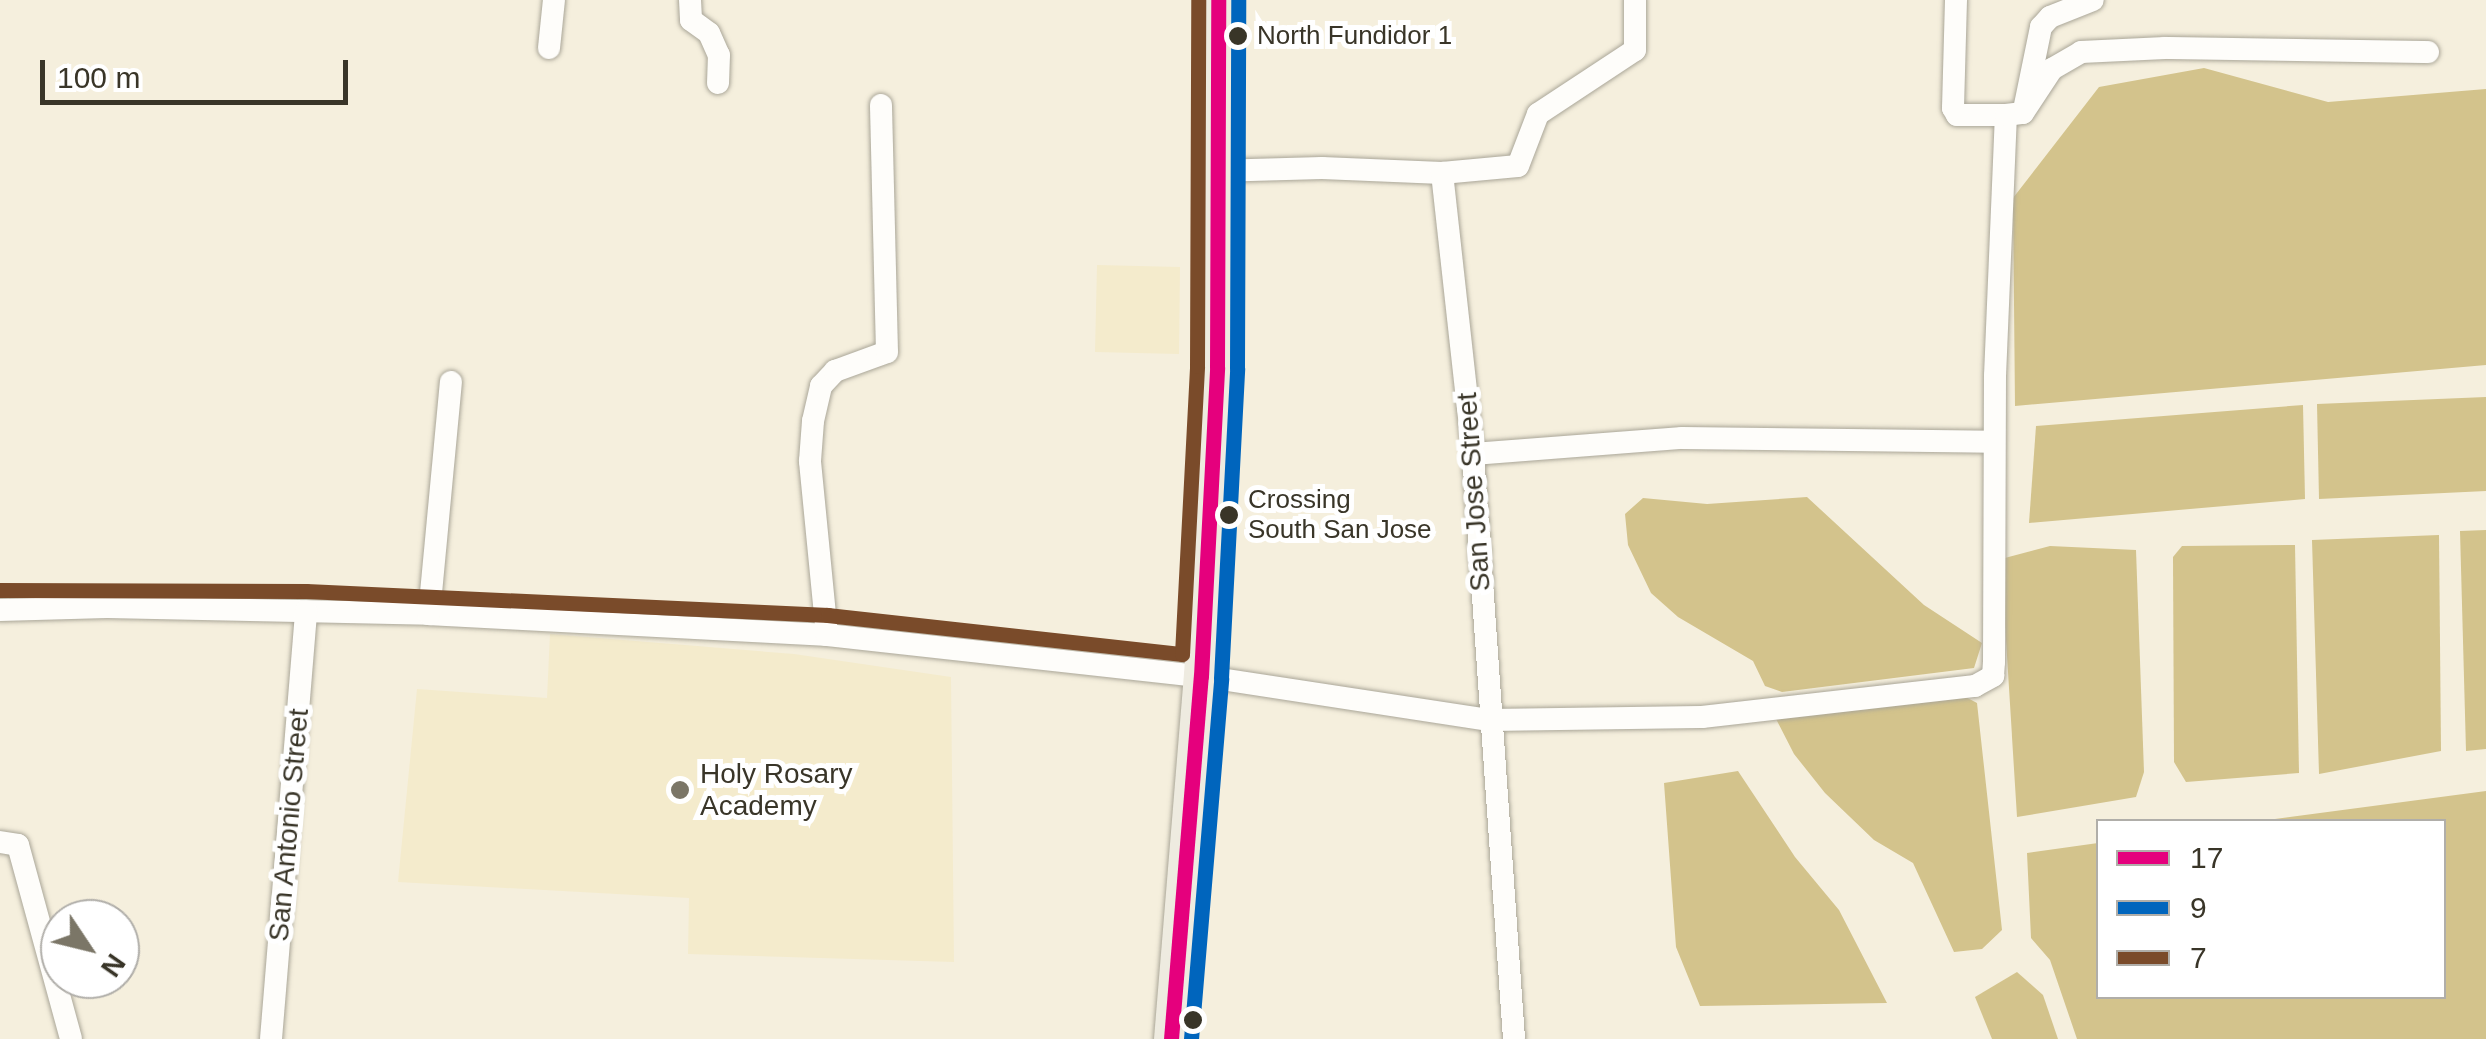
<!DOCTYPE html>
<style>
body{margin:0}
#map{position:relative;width:2486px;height:1039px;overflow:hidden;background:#f5efdd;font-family:Arial,sans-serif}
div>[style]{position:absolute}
.built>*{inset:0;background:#f4ebcc}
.water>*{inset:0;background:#d3c38c}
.roads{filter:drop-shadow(0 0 2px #aaa698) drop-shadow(0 0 2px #aaa698)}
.street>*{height:22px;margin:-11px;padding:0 11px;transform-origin:11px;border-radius:11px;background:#fefdfa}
.primary>*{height:35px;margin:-17.5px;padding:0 17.5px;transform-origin:17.5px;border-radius:17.5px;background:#eeebe0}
.bus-1>*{height:15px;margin:-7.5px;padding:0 7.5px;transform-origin:7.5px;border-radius:7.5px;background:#e5007d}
.bus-2>*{height:15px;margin:-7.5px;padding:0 7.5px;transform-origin:7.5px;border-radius:7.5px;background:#0065bd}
.bus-3>*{height:15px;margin:-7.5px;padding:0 7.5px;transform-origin:7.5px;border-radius:7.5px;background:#7a4b2a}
.dots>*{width:28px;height:28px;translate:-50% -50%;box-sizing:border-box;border:5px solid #fff;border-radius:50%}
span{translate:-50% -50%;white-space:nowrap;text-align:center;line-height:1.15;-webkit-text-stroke:10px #fff;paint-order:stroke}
.bus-label{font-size:26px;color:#393528}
.left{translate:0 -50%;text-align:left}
.street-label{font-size:28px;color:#393528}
.poi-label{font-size:28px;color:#393528}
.legend{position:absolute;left:2096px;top:819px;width:350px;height:180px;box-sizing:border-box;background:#fff;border:2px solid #b0aea9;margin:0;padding:12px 18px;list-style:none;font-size:30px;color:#393528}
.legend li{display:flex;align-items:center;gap:20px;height:50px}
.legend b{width:50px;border:2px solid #b0aea9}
.north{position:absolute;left:40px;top:899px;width:100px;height:100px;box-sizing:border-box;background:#fff;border:2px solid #b0aea9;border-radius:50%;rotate:125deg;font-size:28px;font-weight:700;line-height:40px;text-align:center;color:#393528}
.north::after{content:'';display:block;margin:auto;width:35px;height:45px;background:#7b7667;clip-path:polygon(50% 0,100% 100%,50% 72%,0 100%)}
.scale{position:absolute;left:40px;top:60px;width:308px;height:45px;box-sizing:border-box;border:5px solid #393528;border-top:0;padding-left:12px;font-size:30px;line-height:35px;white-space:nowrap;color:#393528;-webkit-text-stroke:8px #fff;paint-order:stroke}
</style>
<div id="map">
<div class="built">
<div style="clip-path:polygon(1097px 265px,1180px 267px,1179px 354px,1095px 352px)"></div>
<div style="clip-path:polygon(550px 634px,794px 654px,951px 677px,954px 962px,688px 954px,689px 898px,398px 882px,417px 689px,547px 698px)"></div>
</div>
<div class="water">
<div style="clip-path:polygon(2204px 68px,2328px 102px,2486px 89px,2486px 365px,2015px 406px,2013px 198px,2099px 87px)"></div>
<div style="clip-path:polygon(2486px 397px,2486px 491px,2319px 499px,2317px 404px)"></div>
<div style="clip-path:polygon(2303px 405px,2305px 499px,2029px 523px,2036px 426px)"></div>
<div style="clip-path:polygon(1807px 497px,1924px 605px,1982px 643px,1974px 668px,1782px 692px,1765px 686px,1753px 661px,1678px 617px,1651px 593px,1628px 545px,1625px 514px,1643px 498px,1707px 504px)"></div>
<div style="clip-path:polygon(2486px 530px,2486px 749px,2466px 751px,2460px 531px)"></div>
<div style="clip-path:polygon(2439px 535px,2441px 751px,2319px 774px,2312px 540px)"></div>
<div style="clip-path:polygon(2295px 545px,2299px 773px,2186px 782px,2174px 762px,2173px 557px,2182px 546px)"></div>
<div style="clip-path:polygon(2050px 546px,2136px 550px,2144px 772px,2136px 797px,2017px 817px,2001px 559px)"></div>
<div style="clip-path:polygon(1960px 694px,1977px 703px,2002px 930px,1982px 949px,1954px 952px,1913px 863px,1874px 840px,1825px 793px,1794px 754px,1775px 717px)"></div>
<div style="clip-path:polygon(1738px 771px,1795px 857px,1839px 910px,1887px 1003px,1700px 1006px,1676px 947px,1664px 783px)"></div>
<div style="clip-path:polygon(2486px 791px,2486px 1039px,2077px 1039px,2050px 960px,2031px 938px,2027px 853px,2098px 843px,2098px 996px,2444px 996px,2444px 822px,2260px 821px)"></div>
<div style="clip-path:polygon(2017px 972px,2043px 995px,2058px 1039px,1992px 1039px,1975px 997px)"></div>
</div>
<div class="roads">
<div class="street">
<div style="left:690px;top:0;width:20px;rotate:87deg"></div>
<div style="left:691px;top:20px;width:22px;rotate:36deg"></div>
<div style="left:709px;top:33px;width:24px;rotate:66deg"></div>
<div style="left:719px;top:55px;width:28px;rotate:92deg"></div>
<div style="left:1956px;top:0;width:108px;rotate:91.6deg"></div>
<div style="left:1953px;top:108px;width:8px;rotate:60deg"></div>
<div style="left:1957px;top:115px;width:49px"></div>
<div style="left:549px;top:48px;width:48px;rotate:-84.1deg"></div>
<div style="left:2025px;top:105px;width:80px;rotate:-78.4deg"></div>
<div style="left:2041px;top:27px;width:13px;rotate:-48deg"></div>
<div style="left:2050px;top:17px;width:46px;rotate:-21.6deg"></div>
<div style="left:1215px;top:171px;width:107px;rotate:-1.6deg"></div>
<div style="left:1322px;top:168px;width:120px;rotate:2.4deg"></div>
<div style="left:1442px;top:173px;width:283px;rotate:83.7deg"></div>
<div style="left:1473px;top:454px;width:586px;rotate:85.99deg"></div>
<div style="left:1442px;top:173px;width:76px;rotate:-5.3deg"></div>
<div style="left:1518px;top:166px;width:56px;rotate:-69deg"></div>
<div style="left:1538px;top:114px;width:116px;rotate:-33.4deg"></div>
<div style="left:1635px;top:50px;width:50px;rotate:-90deg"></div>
<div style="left:1473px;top:454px;width:210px;rotate:-4.4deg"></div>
<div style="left:1682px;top:438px;width:312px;rotate:0.7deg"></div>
<div style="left:0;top:610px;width:107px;rotate:-1.6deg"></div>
<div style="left:107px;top:607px;width:322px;rotate:1.2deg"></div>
<div style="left:429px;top:614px;width:399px;rotate:3deg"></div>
<div style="left:827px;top:635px;width:376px;rotate:6.3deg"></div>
<div style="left:1201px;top:676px;width:292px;rotate:8.7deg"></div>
<div style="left:1490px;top:720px;width:212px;rotate:-0.8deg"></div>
<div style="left:1702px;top:717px;width:275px;rotate:-6.5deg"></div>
<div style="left:1975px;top:686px;width:21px;rotate:-29deg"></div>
<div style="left:1993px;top:676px;width:14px;rotate:-86deg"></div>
<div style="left:1994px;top:662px;width:286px;rotate:-89.8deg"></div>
<div style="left:1995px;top:376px;width:261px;rotate:-87.6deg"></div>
<div style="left:2006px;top:115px;width:17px;rotate:-7deg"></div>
<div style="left:2023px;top:113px;width:53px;rotate:-56.6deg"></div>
<div style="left:2052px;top:69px;width:34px;rotate:-30deg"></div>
<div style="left:2081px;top:52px;width:84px;rotate:-2.7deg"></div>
<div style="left:2165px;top:48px;width:263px;rotate:0.9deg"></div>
<div style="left:429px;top:614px;width:233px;rotate:-84.6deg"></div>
<div style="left:827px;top:635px;width:175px;rotate:-95.6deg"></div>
<div style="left:810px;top:461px;width:40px;rotate:-85.7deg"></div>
<div style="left:813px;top:421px;width:36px;rotate:-77deg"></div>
<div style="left:821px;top:386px;width:21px;rotate:-47deg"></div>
<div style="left:835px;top:371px;width:55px;rotate:-20.1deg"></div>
<div style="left:887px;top:352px;width:247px;rotate:-91.4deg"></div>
<div style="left:0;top:842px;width:18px;rotate:9deg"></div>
<div style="left:18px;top:845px;width:201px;rotate:74.7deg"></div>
<div style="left:271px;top:1039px;width:429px;rotate:-85.3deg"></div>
</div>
<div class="primary">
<div style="left:1171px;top:1039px;width:364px;rotate:-85.3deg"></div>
<div style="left:1201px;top:676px;width:309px;rotate:-87deg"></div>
<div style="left:1217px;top:367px;width:367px;rotate:-89.8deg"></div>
</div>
</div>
<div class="bus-1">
<div style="left:1171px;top:1039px;width:364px;rotate:-85.3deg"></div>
<div style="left:1201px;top:676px;width:309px;rotate:-87deg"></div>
<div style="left:1217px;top:367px;width:367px;rotate:-89.8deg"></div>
</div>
<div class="bus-2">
<div style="left:1191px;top:1039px;width:362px;rotate:-85.2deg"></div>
<div style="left:1221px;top:678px;width:310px;rotate:-87deg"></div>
<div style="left:1237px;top:368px;width:368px;rotate:-89.8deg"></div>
</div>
<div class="bus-3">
<div style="left:0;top:590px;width:306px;rotate:0.2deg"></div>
<div style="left:306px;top:591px;width:523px;rotate:2.63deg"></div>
<div style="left:828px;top:615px;width:356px;rotate:6.3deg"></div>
<div style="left:1182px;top:654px;width:288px;rotate:-87deg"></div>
<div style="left:1197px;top:366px;width:366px;rotate:-89.8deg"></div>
</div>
<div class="dots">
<div style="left:1238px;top:36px;background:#393528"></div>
<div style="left:1229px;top:515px;background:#393528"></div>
<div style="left:680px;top:790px;background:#7b7667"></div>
<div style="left:1193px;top:1020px;background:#393528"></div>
</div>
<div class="bus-label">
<span class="left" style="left:1257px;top:36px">North Fundidor 1</span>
<span class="left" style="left:1248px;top:515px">Crossing<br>South San Jose</span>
</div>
<div class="street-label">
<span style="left:1474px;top:492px;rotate:-94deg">San Jose Street</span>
<span style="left:289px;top:825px;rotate:-85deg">San Antonio Street</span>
</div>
<div class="poi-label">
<span class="left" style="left:700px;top:790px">Holy Rosary<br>Academy</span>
</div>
<ul class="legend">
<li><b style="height:12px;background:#e5007d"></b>17</li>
<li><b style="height:12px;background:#0065bd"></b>9</li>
<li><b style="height:12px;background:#7a4b2a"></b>7</li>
</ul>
<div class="north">N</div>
<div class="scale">100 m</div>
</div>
